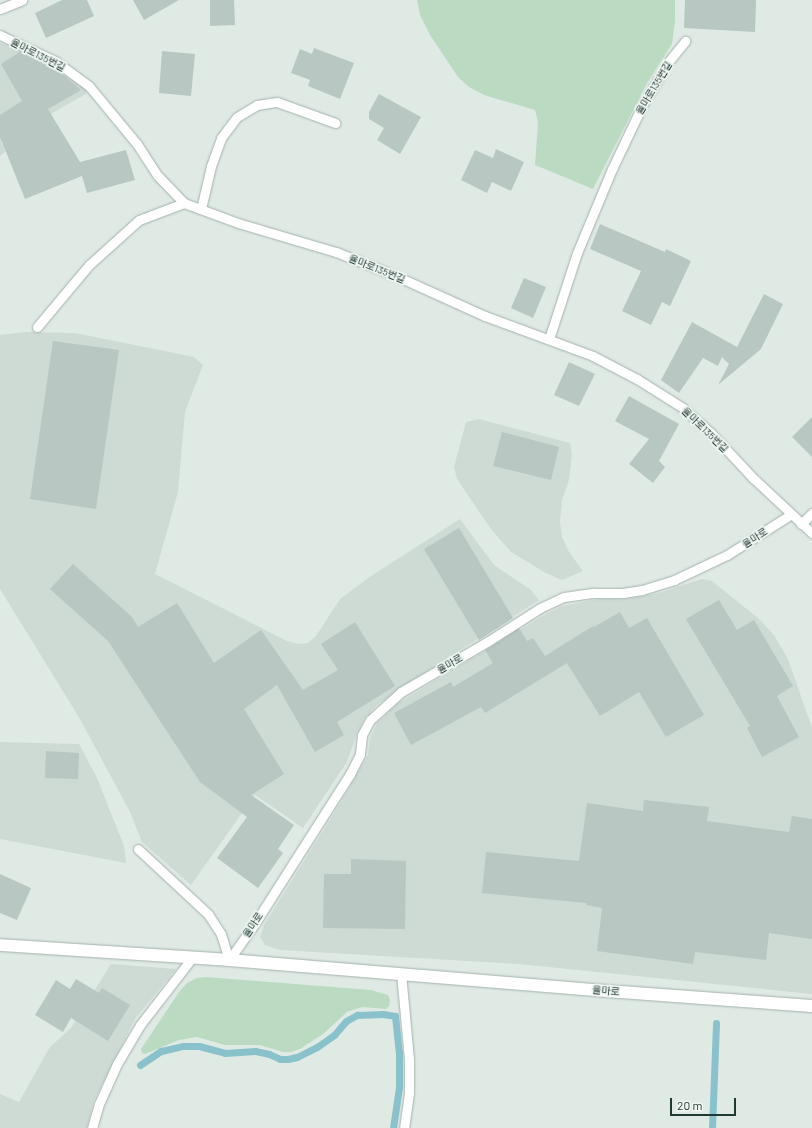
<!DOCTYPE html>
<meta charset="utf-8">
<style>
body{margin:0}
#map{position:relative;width:812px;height:1128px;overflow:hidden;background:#e0eae5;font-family:Barlow,"Noto Sans KR",sans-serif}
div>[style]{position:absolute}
.built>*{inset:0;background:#cedad4}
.green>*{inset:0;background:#badac2}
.stream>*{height:7px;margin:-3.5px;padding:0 3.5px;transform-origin:3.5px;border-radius:3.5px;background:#8ac2cc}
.building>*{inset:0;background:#b8c7c1}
.roads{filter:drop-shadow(0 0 1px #a3b1ac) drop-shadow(0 0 1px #a3b1ac)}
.lane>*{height:9px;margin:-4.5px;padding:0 4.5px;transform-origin:4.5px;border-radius:4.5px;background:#fff}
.secondary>*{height:12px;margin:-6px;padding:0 6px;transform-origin:6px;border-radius:6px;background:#fff}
span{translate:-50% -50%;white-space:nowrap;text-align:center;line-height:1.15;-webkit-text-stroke:3.5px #f0f7f3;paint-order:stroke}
.street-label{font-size:10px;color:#223933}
.scale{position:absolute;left:670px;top:1098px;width:66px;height:18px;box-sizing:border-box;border:2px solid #223933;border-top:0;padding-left:5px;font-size:12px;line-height:14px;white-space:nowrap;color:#223933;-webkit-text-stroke:3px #f0f7f3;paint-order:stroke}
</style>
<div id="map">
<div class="built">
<div style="clip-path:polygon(0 43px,19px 49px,66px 72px,86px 90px,86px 94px,1px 142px,6px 151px,0 156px)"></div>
<div style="clip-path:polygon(26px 332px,75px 333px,194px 357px,203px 365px,185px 412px,178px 492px,155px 574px,287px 641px,298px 644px,308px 643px,316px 636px,340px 599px,371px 576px,460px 519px,494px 565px,531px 590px,539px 600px,402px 687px,377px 705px,366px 717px,358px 731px,347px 762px,303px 828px,255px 795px,191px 885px,142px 842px,130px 812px,80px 719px,0 589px,0 335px)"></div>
<div style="clip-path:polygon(479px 419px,570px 443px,572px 454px,569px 480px,562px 500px,560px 522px,562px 537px,569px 552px,583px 571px,562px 580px,544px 572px,511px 552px,491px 529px,457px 479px,454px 467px,466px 422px)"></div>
<div style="clip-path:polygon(702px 579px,712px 581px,758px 618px,774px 635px,788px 659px,812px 728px,812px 994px,519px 964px,280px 950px,265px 945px,260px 937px,264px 925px,341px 802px,368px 755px,370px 738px,377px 723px,398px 703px,546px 614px,562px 606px,599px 599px,627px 599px,659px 593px)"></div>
<div style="clip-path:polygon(0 742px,79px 744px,97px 778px,124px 846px,126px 863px,0 839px)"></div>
<div style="clip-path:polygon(111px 964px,176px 969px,135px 1019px,93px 1103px,87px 1128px,0 1128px,0 1094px,19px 1102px,50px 1047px,71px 1028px)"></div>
</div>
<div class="green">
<div style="clip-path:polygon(417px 0,675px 0,675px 21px,672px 44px,647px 83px,593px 189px,535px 165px,538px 122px,535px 110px,484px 95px,469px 87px,458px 77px,430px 35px,420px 15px)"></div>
<div style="clip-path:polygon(206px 977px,371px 990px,388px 995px,390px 1000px,389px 1006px,386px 1009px,362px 1007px,347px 1012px,323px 1034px,300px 1049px,291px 1052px,283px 1052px,260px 1045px,225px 1045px,197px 1037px,179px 1040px,145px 1054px,142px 1053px,141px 1049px,179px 992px,187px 983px,197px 978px)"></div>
</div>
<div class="stream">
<div style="left:140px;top:1065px;width:25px;rotate:-34deg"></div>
<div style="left:161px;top:1051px;width:23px;rotate:-13deg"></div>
<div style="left:183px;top:1046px;width:16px"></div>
<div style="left:199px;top:1046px;width:27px;rotate:15deg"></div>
<div style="left:225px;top:1053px;width:30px;rotate:-4deg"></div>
<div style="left:255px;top:1051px;width:14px;rotate:12deg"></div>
<div style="left:269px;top:1054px;width:12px;rotate:24deg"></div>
<div style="left:280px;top:1059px;width:8px"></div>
<div style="left:288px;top:1059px;width:9px;rotate:-13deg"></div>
<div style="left:297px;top:1057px;width:22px;rotate:-27deg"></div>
<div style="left:317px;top:1047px;width:21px;rotate:-35deg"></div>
<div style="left:334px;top:1035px;width:18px;rotate:-49deg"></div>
<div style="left:346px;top:1021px;width:13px;rotate:-29deg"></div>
<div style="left:357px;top:1015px;width:26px;rotate:-2deg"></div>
<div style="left:383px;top:1014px;width:12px;rotate:9deg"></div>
<div style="left:395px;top:1016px;width:36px;rotate:84deg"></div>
<div style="left:399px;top:1052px;width:35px;rotate:90deg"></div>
<div style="left:399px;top:1087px;width:41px;rotate:98.3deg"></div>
<div style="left:712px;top:1128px;width:105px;rotate:-87.8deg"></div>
</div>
<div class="building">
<div style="clip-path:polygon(62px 0,87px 0,94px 16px,46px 38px,35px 13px)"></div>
<div style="clip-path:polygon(133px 0,179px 0,144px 20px)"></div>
<div style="clip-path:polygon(210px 0,234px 0,235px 25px,210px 26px)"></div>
<div style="clip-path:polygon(685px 0,756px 0,755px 32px,684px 28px)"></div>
<div style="clip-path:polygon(314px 48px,354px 63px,340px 99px,308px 86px,310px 80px,291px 73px,300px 49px,312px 54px)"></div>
<div style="clip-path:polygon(162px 51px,195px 54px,191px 96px,159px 93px)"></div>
<div style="clip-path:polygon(20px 52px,58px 71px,81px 90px,48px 109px,80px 162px,126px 150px,135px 180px,87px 193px,82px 176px,25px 199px,0 137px,0 115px,22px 101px,1px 64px)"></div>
<div style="clip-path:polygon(379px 94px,421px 117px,400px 154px,377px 140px,384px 128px,369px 119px,369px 112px)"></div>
<div style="clip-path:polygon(496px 149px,524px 162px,511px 191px,492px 182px,487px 193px,461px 180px,475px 150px,493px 158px)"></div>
<div style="clip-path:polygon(600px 224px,665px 252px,666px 249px,691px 261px,670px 306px,662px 302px,651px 325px,622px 311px,641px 271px,590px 249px)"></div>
<div style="clip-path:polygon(524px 278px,546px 287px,533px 318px,511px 308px)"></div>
<div style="clip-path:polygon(764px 294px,783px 304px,761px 349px,718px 385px,729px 364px,722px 357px,718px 366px,703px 358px,679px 393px,661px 380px,692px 322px,737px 347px)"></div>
<div style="clip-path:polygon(53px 341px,119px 350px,96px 509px,30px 499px)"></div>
<div style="clip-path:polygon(569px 362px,595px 374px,579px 406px,554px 395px)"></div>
<div style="clip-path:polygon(629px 396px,679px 424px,659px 461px,665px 467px,653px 483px,629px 464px,649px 439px,615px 421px)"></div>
<div style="clip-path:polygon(812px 417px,812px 457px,792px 437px)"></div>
<div style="clip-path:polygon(502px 432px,559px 447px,551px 480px,493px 466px)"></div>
<div style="clip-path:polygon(459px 528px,513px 618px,479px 640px,424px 549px)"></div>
<div style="clip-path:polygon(73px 564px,132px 617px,138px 627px,177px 603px,214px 663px,261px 630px,303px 690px,338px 670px,321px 644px,355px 622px,395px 686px,337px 722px,344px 735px,315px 752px,277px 685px,244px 709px,284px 774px,251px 795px,294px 825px,278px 849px,283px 853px,258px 888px,217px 858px,247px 817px,200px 782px,108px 641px,50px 589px)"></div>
<div style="clip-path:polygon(719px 600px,737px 630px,754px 620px,793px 686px,777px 696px,799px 737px,762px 757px,747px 728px,750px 726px,686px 619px)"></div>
<div style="clip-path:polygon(620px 612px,629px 628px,647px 618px,704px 715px,666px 737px,639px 692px,600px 716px,567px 663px,485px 713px,481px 707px,411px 745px,394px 713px,451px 682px,453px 687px,493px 663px,485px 650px,519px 628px,527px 641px,533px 638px,545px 656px,593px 626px,594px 627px)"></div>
<div style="clip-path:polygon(46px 751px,79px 753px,78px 779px,45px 778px)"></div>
<div style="clip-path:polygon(644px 800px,709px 807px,707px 821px,789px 832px,792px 816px,812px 819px,812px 939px,769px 933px,766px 960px,695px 952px,693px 964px,597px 951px,602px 908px,586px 905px,586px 903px,482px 893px,486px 852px,579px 861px,587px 803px,643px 811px)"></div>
<div style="clip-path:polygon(351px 859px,406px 861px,405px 929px,323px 928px,324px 874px,351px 874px)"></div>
<div style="clip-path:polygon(0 874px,31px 888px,17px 920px,0 913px)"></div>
<div style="clip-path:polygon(76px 979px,99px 993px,102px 988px,130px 1005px,108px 1041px,71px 1018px,63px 1032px,35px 1015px,56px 980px,70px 989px)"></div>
</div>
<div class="roads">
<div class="lane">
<div style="left:0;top:9px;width:24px;rotate:-22deg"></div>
<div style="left:0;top:35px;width:61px;rotate:25.3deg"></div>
<div style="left:55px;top:61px;width:42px;rotate:36.3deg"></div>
<div style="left:89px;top:86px;width:75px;rotate:50.4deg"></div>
<div style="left:137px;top:144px;width:38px;rotate:57deg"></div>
<div style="left:158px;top:176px;width:37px;rotate:46deg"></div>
<div style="left:184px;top:203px;width:58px;rotate:20.3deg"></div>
<div style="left:238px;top:223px;width:102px;rotate:16.5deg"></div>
<div style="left:336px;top:252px;width:62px;rotate:21.6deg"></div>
<div style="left:394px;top:275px;width:100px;rotate:24.3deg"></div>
<div style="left:485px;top:316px;width:115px;rotate:20.3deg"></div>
<div style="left:593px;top:356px;width:50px;rotate:27.6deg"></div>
<div style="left:637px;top:379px;width:54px;rotate:32.2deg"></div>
<div style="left:683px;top:408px;width:38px;rotate:42deg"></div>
<div style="left:711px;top:433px;width:62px;rotate:47deg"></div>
<div style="left:753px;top:478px;width:81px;rotate:43deg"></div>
<div style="left:201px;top:209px;width:44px;rotate:-76.9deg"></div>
<div style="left:211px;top:166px;width:30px;rotate:-70deg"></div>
<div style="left:221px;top:138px;width:26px;rotate:-53deg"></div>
<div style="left:237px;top:117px;width:23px;rotate:-31deg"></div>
<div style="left:257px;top:105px;width:20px;rotate:-9deg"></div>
<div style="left:277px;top:102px;width:62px;rotate:19.9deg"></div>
<div style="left:37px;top:327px;width:81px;rotate:-50deg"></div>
<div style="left:89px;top:265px;width:67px;rotate:-42deg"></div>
<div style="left:139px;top:220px;width:48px;rotate:-20.7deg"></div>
<div style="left:549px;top:339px;width:90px;rotate:-72deg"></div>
<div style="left:577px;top:253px;width:91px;rotate:-67.4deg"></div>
<div style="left:612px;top:169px;width:72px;rotate:-64.5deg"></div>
<div style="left:643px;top:104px;width:50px;rotate:-58.8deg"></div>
<div style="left:669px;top:61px;width:26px;rotate:-51deg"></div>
<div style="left:801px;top:524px;width:16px;rotate:-45deg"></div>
<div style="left:138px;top:849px;width:96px;rotate:42.9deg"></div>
<div style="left:208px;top:914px;width:24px;rotate:57deg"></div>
<div style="left:221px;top:934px;width:27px;rotate:73deg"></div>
<div style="left:229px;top:960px;width:45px;rotate:-54.9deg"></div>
<div style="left:255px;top:923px;width:177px;rotate:-57.5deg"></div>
<div style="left:350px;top:774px;width:22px;rotate:-63deg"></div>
<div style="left:360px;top:754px;width:19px;rotate:-84deg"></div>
<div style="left:362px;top:735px;width:17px;rotate:-62deg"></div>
<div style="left:370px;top:720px;width:42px;rotate:-42.1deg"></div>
<div style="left:401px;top:692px;width:99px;rotate:-30.2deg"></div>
<div style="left:487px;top:642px;width:63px;rotate:-32.7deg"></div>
<div style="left:540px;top:608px;width:26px;rotate:-25deg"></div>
<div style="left:564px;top:597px;width:30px;rotate:-8deg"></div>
<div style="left:594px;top:593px;width:29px"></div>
<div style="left:623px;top:593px;width:19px;rotate:-9deg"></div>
<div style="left:642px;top:590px;width:34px;rotate:-17deg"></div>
<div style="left:674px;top:580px;width:59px;rotate:-25.3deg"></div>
<div style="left:727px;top:555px;width:75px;rotate:-32.4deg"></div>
<div style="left:401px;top:973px;width:86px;rotate:84.7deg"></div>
<div style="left:409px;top:1059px;width:34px;rotate:90deg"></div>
<div style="left:409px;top:1093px;width:35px;rotate:98deg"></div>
<div style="left:92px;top:1128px;width:25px;rotate:-74deg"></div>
<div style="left:99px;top:1104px;width:44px;rotate:-65.8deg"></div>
<div style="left:117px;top:1064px;width:45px;rotate:-59.5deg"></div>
<div style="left:140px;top:1025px;width:85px;rotate:-52.2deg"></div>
</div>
<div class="secondary">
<div style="left:0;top:945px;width:229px;rotate:3.7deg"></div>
<div style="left:229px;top:960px;width:392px;rotate:4.7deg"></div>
<div style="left:620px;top:992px;width:193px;rotate:4.2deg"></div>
</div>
</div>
<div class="street-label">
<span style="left:38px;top:55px;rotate:27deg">율마로135번길</span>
<span style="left:654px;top:88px;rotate:-59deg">율마로135번길</span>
<span style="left:377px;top:269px;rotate:22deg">율마로135번길</span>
<span style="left:705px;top:430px;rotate:44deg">율마로135번길</span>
<span style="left:755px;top:538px;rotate:-33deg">율마로</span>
<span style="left:450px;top:664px;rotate:-30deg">율마로</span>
<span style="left:253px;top:925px;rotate:-56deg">율마로</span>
<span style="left:606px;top:991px;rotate:5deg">율마로</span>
</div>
<div class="scale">20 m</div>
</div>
